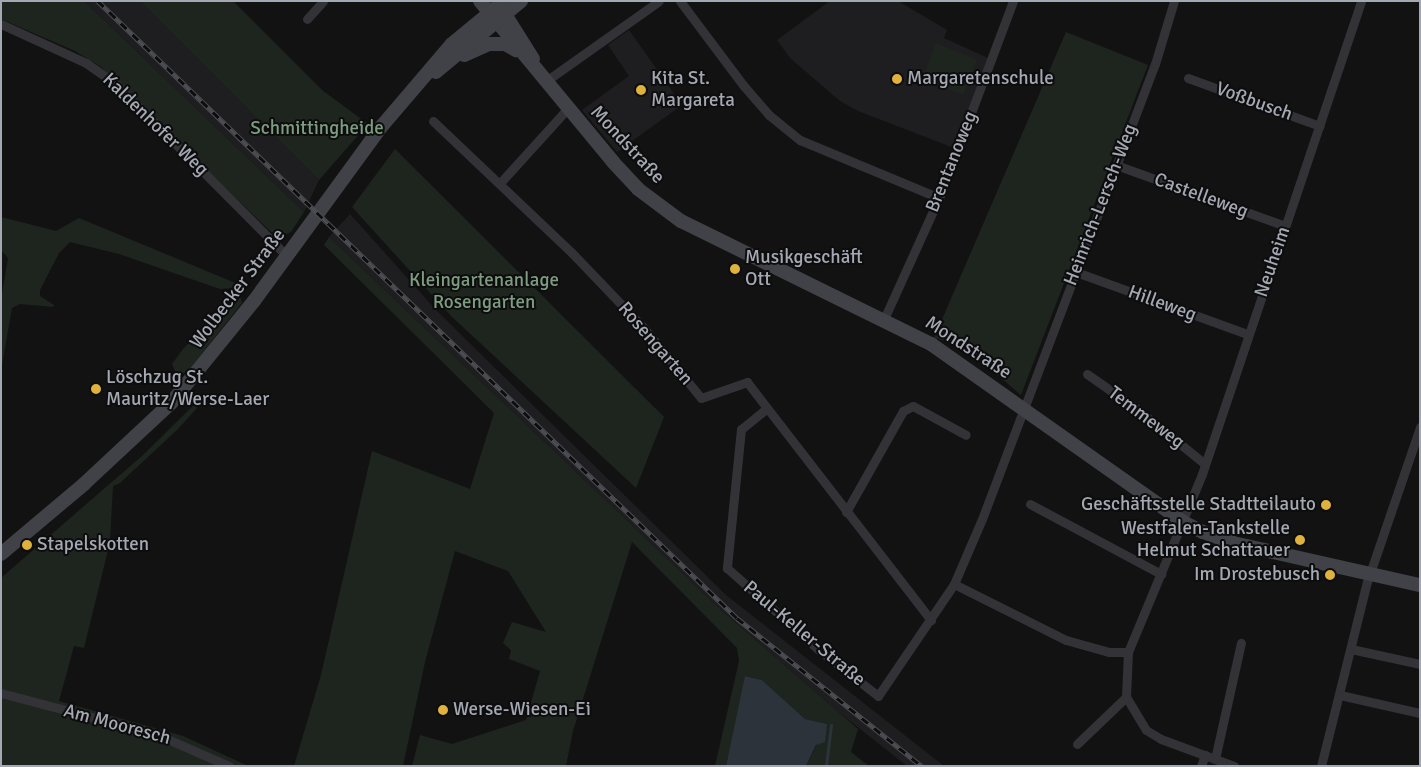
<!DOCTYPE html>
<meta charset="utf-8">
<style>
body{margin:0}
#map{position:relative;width:1421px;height:767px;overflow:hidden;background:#121213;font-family:Signika,sans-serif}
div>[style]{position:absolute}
.built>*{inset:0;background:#1e1e20}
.green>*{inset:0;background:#1e251f}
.water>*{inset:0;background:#2c333a}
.stream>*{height:2.5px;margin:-1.25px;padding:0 1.25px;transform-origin:1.25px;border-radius:1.25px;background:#2c333a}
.street>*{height:9px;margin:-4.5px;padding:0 4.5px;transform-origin:4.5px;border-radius:4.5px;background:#333337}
.secondary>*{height:14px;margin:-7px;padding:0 7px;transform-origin:7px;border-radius:7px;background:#414247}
.rail>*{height:4.5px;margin-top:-2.25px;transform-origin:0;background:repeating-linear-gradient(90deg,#0d0d0e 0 8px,#4c4d52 0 16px);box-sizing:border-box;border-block:1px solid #4c4d52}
.dots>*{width:14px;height:14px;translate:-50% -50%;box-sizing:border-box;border:2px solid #0d0d0e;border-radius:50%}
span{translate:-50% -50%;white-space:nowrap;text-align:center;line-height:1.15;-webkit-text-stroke:4px #0d0d0e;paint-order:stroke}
.poi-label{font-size:19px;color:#a4a8b2}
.left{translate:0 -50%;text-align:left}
.right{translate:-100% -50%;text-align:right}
.street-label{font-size:19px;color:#a4a8b2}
.park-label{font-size:19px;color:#7d9c80}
.frame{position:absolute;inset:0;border:2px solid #a4a8b2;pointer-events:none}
</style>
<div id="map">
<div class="built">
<div style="clip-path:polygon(84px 1px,140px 1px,319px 180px,304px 212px)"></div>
<div style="clip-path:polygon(830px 1px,898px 1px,947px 30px,944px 38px,988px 58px,954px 148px,858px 111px,840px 101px,790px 58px,777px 40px)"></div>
<div style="clip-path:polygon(629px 30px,682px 105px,617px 152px,582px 110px,629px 76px,608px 45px)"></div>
<div style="clip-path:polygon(350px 214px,436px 310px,726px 595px,944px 766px,907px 766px,836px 710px,722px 611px,329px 237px)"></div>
</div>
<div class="green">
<div style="clip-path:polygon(1px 1px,84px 1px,304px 212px,291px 232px,279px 238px,269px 230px,101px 67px,75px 51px,1px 19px)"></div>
<div style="clip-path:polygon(140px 1px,233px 1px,322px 90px,368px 124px,319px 180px)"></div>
<div style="clip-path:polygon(1066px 32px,1148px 65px,1021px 395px,979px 359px,950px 342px,934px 338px)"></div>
<div style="clip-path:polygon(936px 43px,977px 60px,963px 95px,922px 79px)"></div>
<div style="clip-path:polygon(395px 149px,664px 417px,636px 488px,451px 316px,352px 207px)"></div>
<div style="clip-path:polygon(1px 217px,56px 231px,79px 218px,245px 287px,220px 289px,119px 254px,70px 242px,59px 253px,40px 290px,40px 296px,54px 305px,53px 307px,20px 304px,12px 308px,1px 371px,1px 300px,8px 258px,1px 250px)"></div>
<div style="clip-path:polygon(329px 237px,722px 611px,858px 729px,851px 752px,869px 766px,806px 766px,827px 724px,805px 719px,762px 680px,746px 676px,726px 766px,715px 766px,739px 661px,737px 648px,632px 542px,573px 731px,566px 766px,412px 766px,420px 735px,452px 744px,526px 720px,540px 671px,509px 659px,511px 650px,503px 643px,512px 622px,546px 632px,508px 571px,455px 551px,425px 662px,403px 766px,294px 766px,321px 675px,372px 451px,470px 489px,494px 413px,324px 245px)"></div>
<div style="clip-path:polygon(240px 296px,242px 303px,188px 371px,177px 376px,172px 364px,183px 349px,233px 297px)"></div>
<div style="clip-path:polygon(196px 403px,197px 408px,178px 429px,120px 483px,113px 486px,110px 542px,84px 648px,74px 646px,59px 701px,183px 736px,248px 766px,1px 766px,1px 578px,143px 455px)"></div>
</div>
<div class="water">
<div style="clip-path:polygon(745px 676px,762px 680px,805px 719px,827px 724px,825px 742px,816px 745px,806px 766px,726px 766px)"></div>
</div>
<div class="stream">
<div style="left:826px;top:766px;width:41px;rotate:-83deg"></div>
</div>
<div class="street">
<div style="left:680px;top:1px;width:105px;rotate:53.1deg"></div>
<div style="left:743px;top:85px;width:40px;rotate:49deg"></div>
<div style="left:769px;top:115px;width:40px;rotate:39deg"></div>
<div style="left:800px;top:140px;width:151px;rotate:22.6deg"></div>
<div style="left:307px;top:19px;width:24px;rotate:-48deg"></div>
<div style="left:1px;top:24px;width:94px;rotate:24.6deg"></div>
<div style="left:86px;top:63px;width:38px;rotate:35deg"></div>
<div style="left:117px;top:85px;width:241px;rotate:45.2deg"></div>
<div style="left:1188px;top:78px;width:140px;rotate:20deg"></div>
<div style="left:546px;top:81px;width:138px;rotate:-35.3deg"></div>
<div style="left:433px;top:121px;width:192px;rotate:43.5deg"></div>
<div style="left:572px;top:253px;width:104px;rotate:46.2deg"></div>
<div style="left:644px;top:328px;width:90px;rotate:50.8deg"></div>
<div style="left:701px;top:398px;width:49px;rotate:-19.2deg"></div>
<div style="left:747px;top:382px;width:301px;rotate:52.3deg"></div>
<div style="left:1116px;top:165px;width:180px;rotate:19.8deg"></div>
<div style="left:500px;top:183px;width:101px;rotate:-47.8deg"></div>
<div style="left:1076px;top:272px;width:182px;rotate:19.9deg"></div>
<div style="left:884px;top:319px;width:133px;rotate:-65.6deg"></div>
<div style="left:939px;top:198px;width:210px;rotate:-69.4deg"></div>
<div style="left:1087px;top:374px;width:61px;rotate:35deg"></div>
<div style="left:1137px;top:409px;width:87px;rotate:39deg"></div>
<div style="left:766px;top:409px;width:32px;rotate:141deg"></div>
<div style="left:741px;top:429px;width:140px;rotate:95.8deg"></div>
<div style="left:727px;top:568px;width:123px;rotate:41.7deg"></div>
<div style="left:819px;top:650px;width:75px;rotate:37.9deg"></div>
<div style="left:878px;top:696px;width:135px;rotate:-55.8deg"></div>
<div style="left:954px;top:584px;width:71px;rotate:-66.7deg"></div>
<div style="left:982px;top:519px;width:487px;rotate:-69.2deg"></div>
<div style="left:1155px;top:64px;width:66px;rotate:-73.2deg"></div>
<div style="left:1030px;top:504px;width:149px;rotate:28.1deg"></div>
<div style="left:846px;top:512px;width:116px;rotate:-60.6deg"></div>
<div style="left:903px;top:411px;width:11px;rotate:-27deg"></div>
<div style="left:913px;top:406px;width:60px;rotate:28.7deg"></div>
<div style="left:954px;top:584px;width:125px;rotate:26.6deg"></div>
<div style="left:1066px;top:640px;width:45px;rotate:15.6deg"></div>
<div style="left:1109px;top:652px;width:19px"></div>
<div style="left:1351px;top:649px;width:71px;rotate:12.3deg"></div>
<div style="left:1px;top:693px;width:160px;rotate:14.8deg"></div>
<div style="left:156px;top:734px;width:80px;rotate:23.7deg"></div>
<div style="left:1340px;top:695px;width:82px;rotate:12.7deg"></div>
<div style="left:1077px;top:744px;width:68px;rotate:-43.8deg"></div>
<div style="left:1215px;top:759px;width:119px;rotate:-77.4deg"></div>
<div style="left:1201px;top:766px;width:12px;rotate:-70deg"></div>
<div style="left:1234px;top:766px;width:78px;rotate:-159.7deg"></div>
<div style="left:1161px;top:739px;width:17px;rotate:-149deg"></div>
<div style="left:1146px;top:730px;width:39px;rotate:-121deg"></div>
<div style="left:1126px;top:697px;width:45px;rotate:-87.5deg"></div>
<div style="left:1128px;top:652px;width:193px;rotate:-67.4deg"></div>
<div style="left:1202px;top:474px;width:499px;rotate:-71.4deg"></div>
<div style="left:1321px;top:766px;width:190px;rotate:-76deg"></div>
<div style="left:1367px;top:582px;width:164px;rotate:-71.1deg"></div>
</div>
<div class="secondary">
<div style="left:480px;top:1px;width:209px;rotate:50.4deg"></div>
<div style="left:613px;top:162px;width:37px;rotate:47deg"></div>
<div style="left:638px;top:189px;width:54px;rotate:36.7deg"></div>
<div style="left:681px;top:221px;width:279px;rotate:26.2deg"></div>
<div style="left:931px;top:344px;width:309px;rotate:35.2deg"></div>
<div style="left:1183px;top:522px;width:22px;rotate:27deg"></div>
<div style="left:1203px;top:532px;width:32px;rotate:20deg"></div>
<div style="left:1233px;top:543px;width:192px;rotate:12.7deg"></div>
<div style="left:501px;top:8px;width:60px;rotate:57.9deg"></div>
<div style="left:464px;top:55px;width:27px;rotate:-24deg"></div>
<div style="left:489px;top:44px;width:16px"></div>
<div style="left:505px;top:44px;width:13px;rotate:29deg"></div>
<div style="left:436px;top:72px;width:111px;rotate:-39.9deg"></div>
<div style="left:1px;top:554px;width:109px;rotate:-40.1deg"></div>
<div style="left:84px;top:484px;width:119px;rotate:-43deg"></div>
<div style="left:171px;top:403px;width:132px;rotate:-50.9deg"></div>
<div style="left:254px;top:301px;width:215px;rotate:-53.9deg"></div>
<div style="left:381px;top:127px;width:109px;rotate:-49.5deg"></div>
<div style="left:452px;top:44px;width:67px;rotate:-39.6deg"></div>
</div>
<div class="rail">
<div style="left:98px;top:1px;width:888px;rotate:44deg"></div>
<div style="left:737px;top:618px;width:237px;rotate:38.7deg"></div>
</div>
<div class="dots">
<div style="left:897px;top:79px;background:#dfb23d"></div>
<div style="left:641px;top:90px;background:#dfb23d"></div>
<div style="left:735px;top:269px;background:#dfb23d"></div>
<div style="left:96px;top:389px;background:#dfb23d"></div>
<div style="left:1326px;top:505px;background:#dfb23d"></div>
<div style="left:1300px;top:540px;background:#dfb23d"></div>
<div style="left:27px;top:545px;background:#dfb23d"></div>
<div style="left:1330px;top:575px;background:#dfb23d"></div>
<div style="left:443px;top:710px;background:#dfb23d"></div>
</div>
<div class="poi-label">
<span class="left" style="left:651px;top:90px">Kita St.<br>Margareta</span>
<span class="left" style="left:907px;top:79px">Margaretenschule</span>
<span class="left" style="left:745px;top:269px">Musikgeschäft<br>Ott</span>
<span class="left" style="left:106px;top:389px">Löschzug St.<br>Mauritz/Werse-Laer</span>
<span class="right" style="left:1316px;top:505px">Geschäftsstelle Stadtteilauto</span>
<span class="right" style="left:1290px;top:540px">Westfalen-Tankstelle<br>Helmut Schattauer</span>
<span class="left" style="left:37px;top:545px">Stapelskotten</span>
<span class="right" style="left:1320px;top:575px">Im Drostebusch</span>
<span class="left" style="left:453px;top:710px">Werse-Wiesen-Ei</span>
</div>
<div class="street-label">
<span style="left:1254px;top:102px;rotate:20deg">Voßbusch</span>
<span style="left:155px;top:125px;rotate:44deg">Kaldenhofer Weg</span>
<span style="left:627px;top:145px;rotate:47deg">Mondstraße</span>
<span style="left:952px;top:162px;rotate:-68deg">Brentanoweg</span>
<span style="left:1201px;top:196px;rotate:20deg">Castelleweg</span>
<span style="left:1101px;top:205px;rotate:-69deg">Heinrich-Lersch-Weg</span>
<span style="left:1273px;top:262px;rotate:-71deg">Neuheim</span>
<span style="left:238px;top:289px;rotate:-53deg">Wolbecker Straße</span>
<span style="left:1162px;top:304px;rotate:20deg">Hilleweg</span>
<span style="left:655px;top:344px;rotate:49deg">Rosengarten</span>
<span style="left:968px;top:348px;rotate:33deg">Mondstraße</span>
<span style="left:1146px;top:418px;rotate:37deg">Temmeweg</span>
<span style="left:804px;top:634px;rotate:40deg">Paul-Keller-Straße</span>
<span style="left:117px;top:725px;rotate:15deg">Am Mooresch</span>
</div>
<div class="park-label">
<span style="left:317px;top:129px">Schmittingheide</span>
<span style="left:484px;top:292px">Kleingartenanlage<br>Rosengarten</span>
</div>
<div class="frame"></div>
</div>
